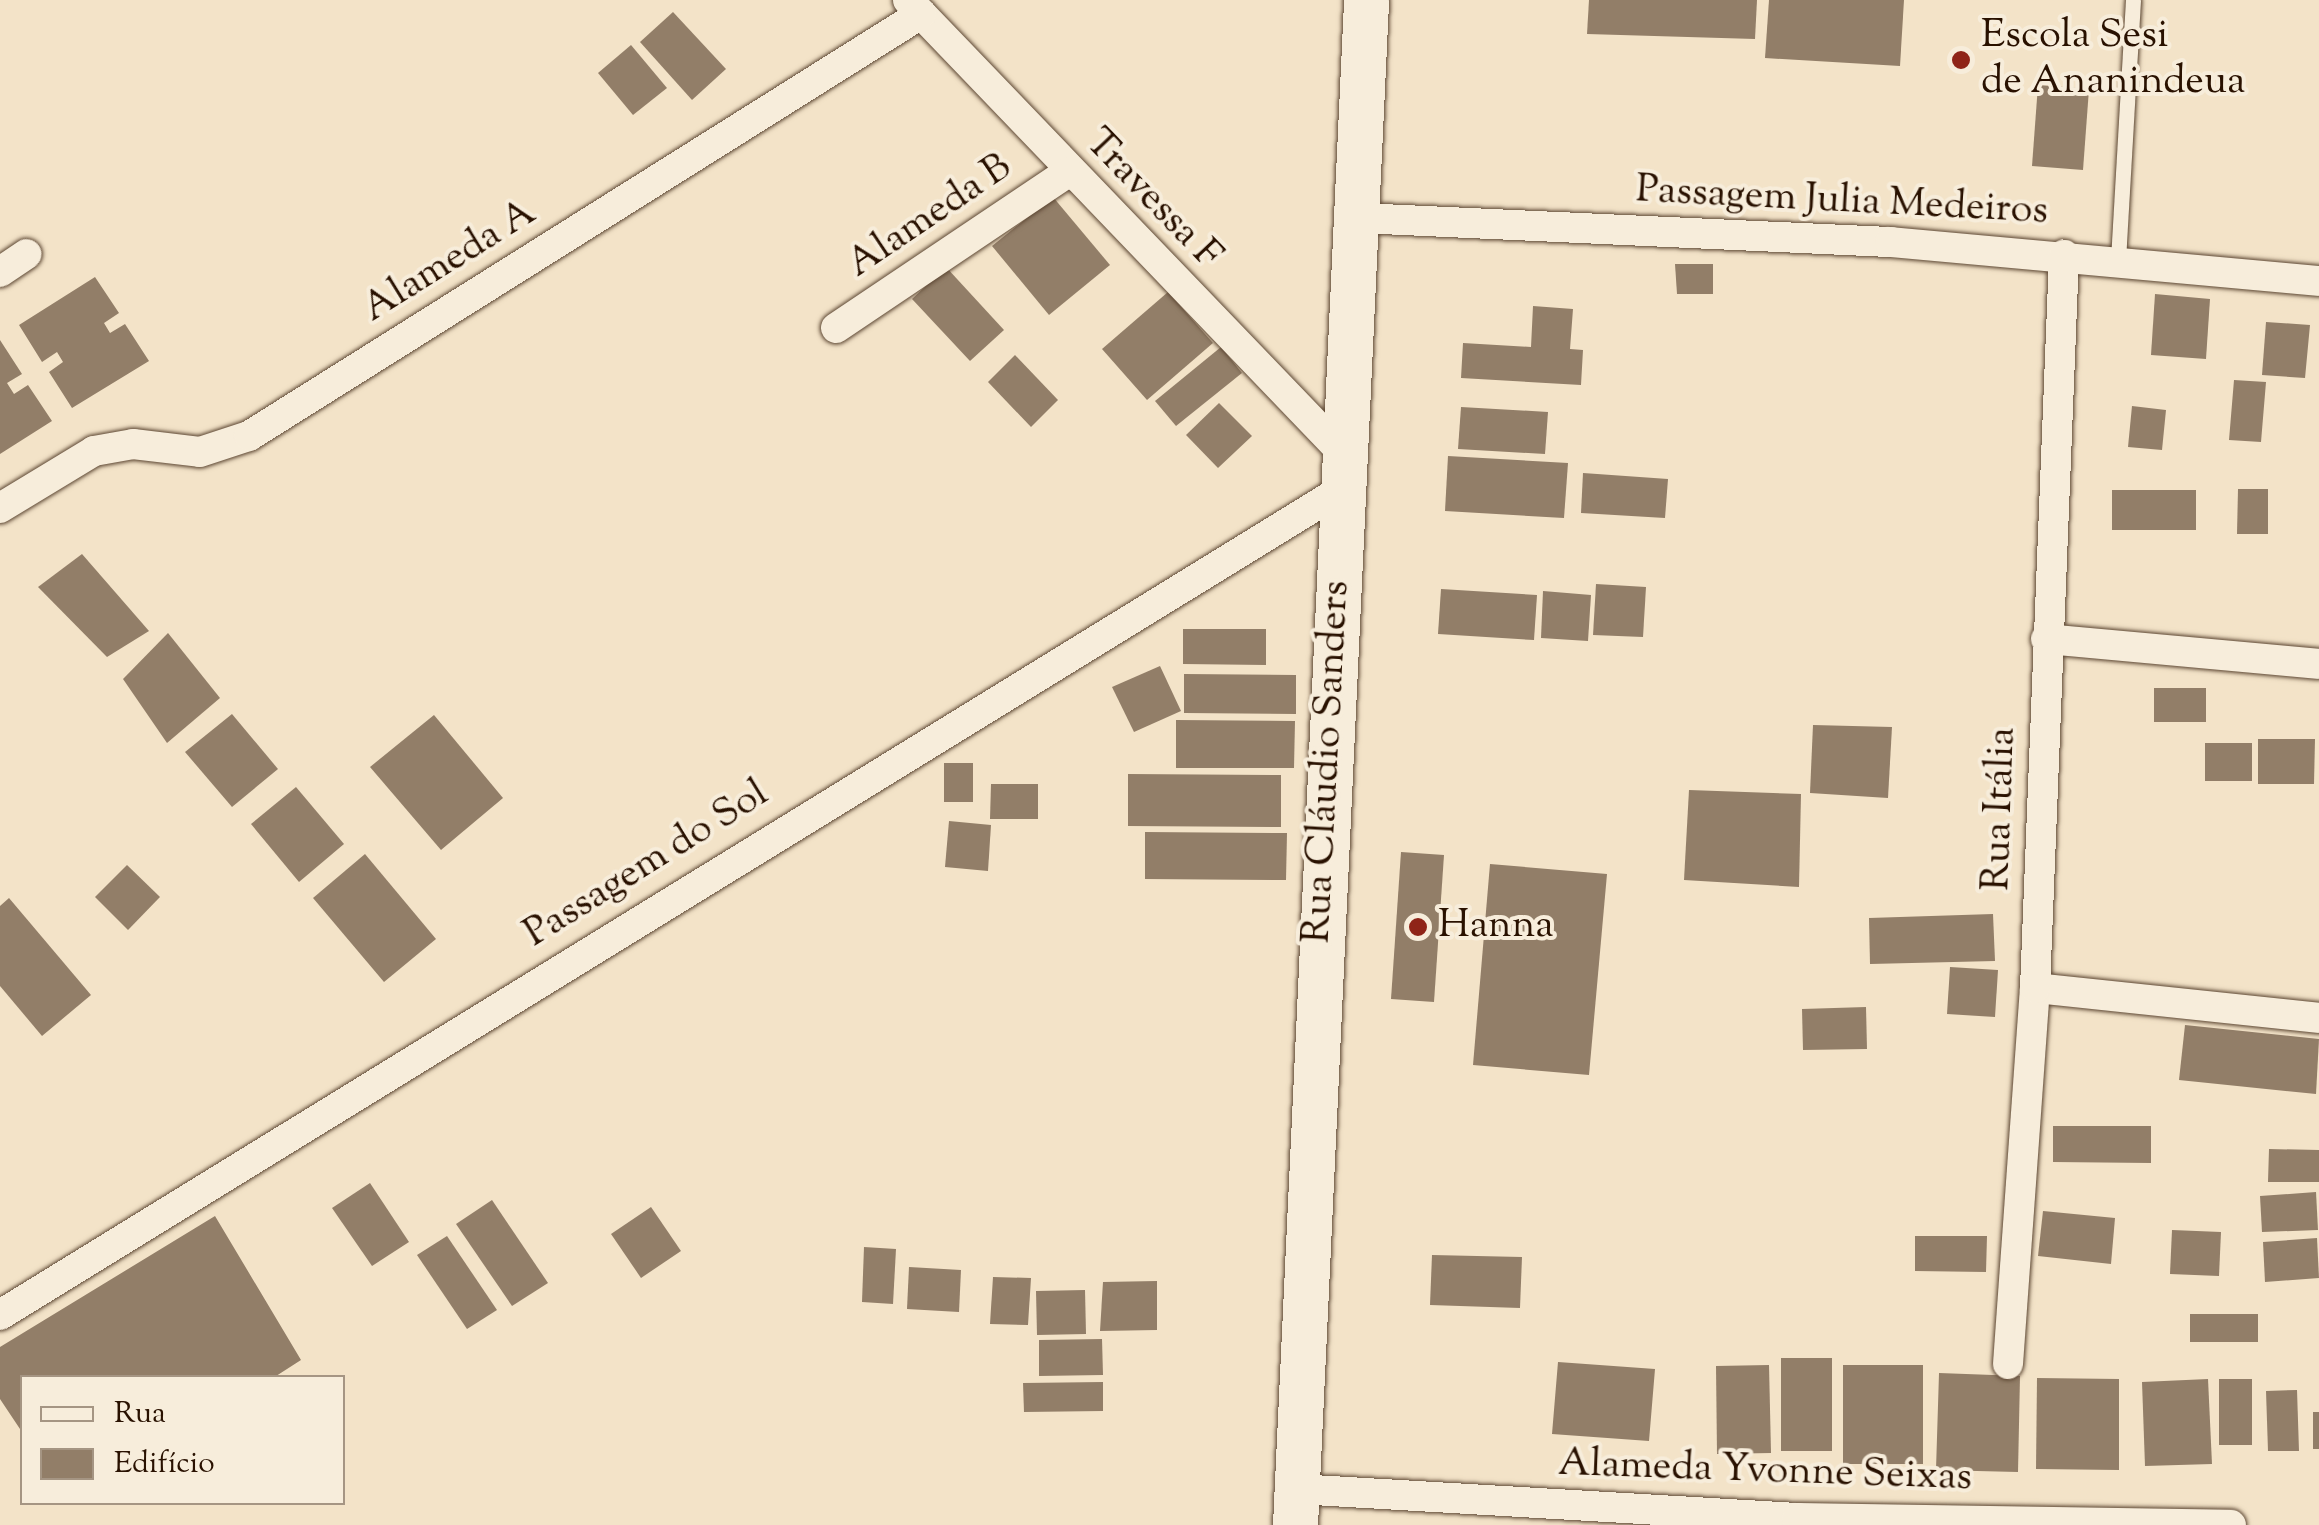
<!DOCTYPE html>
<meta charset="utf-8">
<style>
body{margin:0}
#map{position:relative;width:2319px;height:1525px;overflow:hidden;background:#f3e3c8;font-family:"Sorts Mill Goudy",serif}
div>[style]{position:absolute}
.building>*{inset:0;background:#927e68}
.roads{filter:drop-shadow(0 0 2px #5c4632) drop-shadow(0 0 2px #5c4632)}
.lane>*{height:15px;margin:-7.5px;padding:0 7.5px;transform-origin:7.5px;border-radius:7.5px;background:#f7eddb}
.street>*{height:30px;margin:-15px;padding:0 15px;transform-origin:15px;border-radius:15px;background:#f7eddb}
.secondary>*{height:45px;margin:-22.5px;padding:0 22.5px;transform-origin:22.5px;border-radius:22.5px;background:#f7eddb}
.dots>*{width:28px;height:28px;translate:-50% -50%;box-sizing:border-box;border:5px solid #f7eddb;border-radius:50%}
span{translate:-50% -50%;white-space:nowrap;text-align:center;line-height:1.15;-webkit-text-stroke:8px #f7eddb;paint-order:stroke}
.poi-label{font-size:40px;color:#291100}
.left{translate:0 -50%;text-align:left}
.street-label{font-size:40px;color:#291100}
.legend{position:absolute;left:20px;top:1375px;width:325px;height:130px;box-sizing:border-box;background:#f7eddb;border:2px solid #a59583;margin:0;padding:12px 18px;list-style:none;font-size:30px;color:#291100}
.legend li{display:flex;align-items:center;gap:20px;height:50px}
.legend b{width:50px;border:2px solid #a59583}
</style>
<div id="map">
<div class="building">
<div style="clip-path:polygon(1589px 0,1757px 0,1755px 39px,1587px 34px)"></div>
<div style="clip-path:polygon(1769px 0,1904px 0,1900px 66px,1765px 58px)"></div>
<div style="clip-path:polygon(673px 12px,726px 69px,692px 100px,640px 42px)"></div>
<div style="clip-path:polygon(631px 45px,667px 88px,633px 115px,598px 73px)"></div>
<div style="clip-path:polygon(2038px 85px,2089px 89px,2083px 170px,2032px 166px)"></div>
<div style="clip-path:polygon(1053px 197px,1110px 265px,1049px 315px,992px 246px)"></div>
<div style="clip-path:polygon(1675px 264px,1713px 264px,1713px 294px,1677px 294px)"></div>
<div style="clip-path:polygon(946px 267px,1004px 330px,970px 361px,912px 299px)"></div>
<div style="clip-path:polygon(95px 277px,119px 313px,104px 323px,110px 333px,125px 324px,149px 361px,72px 408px,49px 372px,63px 362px,57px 352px,42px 362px,19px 325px)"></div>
<div style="clip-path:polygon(1168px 292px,1213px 343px,1147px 400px,1102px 349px)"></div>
<div style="clip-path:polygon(2155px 294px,2210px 299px,2206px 359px,2151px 355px)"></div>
<div style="clip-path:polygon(1533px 306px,1573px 309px,1570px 349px,1583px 350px,1581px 385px,1461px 378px,1463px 343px,1531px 347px)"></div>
<div style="clip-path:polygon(2266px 322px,2310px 325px,2305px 378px,2262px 375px)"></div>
<div style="clip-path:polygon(0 340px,22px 374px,7px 383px,14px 394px,28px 385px,52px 421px,0 454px)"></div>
<div style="clip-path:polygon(1221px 347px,1242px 373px,1176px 426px,1155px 401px)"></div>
<div style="clip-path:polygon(1015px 355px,1058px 400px,1031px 427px,988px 382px)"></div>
<div style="clip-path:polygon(2234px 380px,2266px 382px,2261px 442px,2229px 440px)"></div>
<div style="clip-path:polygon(1219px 403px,1252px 436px,1218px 468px,1186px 435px)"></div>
<div style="clip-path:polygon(2132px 406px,2166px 410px,2162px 450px,2128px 447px)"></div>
<div style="clip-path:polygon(1461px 407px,1548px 412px,1545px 454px,1458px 449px)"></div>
<div style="clip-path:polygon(1448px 456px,1568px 463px,1564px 518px,1445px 511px)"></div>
<div style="clip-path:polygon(1583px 473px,1668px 479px,1665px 518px,1581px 513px)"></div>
<div style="clip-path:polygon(2238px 489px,2268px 489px,2268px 534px,2237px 534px)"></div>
<div style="clip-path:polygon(2112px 490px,2196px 490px,2196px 530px,2112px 530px)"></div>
<div style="clip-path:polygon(82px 554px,149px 631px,107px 657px,38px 587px)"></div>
<div style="clip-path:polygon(1596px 584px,1646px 587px,1643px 637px,1593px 635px)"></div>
<div style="clip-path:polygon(1441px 589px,1537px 595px,1534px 640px,1438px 634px)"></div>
<div style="clip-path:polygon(1543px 591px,1591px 595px,1588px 641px,1541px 638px)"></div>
<div style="clip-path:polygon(1183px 629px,1266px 629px,1266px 665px,1183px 664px)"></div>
<div style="clip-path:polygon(168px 633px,220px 698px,167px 743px,123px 679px)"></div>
<div style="clip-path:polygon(1160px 666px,1181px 711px,1134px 732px,1112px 687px)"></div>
<div style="clip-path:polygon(1184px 674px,1296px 675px,1296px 714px,1184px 713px)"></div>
<div style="clip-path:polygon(2154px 688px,2206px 688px,2206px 722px,2154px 722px)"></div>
<div style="clip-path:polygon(232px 714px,278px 769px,232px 807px,185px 752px)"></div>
<div style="clip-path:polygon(434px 715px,503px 798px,441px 850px,370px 767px)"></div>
<div style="clip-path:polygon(1176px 720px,1295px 721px,1294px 768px,1176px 768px)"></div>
<div style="clip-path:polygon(1813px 725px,1892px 727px,1888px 798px,1810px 793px)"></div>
<div style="clip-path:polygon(2258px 739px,2315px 739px,2314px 784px,2258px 784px)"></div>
<div style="clip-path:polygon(2205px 743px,2252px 743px,2252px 781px,2205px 781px)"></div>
<div style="clip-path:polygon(944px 763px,973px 763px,973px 802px,944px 802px)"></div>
<div style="clip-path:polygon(1128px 774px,1281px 775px,1281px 827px,1128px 826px)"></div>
<div style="clip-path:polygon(991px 784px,1038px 784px,1038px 819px,990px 819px)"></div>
<div style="clip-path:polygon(296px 787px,344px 844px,299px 882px,251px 824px)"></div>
<div style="clip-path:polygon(1689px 790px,1801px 794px,1799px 887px,1684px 880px)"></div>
<div style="clip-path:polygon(949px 821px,991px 825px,988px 871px,945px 867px)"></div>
<div style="clip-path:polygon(1145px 832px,1287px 833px,1286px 880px,1145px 879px)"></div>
<div style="clip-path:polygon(1401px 852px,1444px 855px,1434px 1002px,1391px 999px)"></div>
<div style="clip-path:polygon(365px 854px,436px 939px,384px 982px,313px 898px)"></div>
<div style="clip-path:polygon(1490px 864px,1607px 874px,1589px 1075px,1473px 1065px)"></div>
<div style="clip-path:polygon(127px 865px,160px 897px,128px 930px,95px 897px)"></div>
<div style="clip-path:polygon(9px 898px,91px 995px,42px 1036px,0 986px,0 906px)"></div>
<div style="clip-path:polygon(1993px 914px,1995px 961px,1870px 964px,1869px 918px)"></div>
<div style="clip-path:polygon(1950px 967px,1998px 970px,1995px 1017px,1947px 1014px)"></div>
<div style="clip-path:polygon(1866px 1007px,1867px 1049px,1803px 1050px,1802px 1009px)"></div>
<div style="clip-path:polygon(2185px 1025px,2319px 1039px,2316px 1094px,2179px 1080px)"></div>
<div style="clip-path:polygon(2053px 1126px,2151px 1126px,2151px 1163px,2053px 1162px)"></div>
<div style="clip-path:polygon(2269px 1149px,2319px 1150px,2319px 1182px,2268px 1182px)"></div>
<div style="clip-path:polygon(370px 1183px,409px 1242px,372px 1266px,332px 1208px)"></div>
<div style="clip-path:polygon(2316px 1192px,2318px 1230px,2262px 1232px,2260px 1196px)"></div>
<div style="clip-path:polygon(492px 1200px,548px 1283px,512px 1306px,456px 1224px)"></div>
<div style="clip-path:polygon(651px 1207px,681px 1251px,641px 1278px,611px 1234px)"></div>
<div style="clip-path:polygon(2043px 1211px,2115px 1218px,2111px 1264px,2038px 1256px)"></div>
<div style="clip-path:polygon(215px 1216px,301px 1360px,273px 1378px,22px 1378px,22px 1432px,0 1399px,0 1347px)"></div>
<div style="clip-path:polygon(2172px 1230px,2221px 1232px,2219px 1276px,2170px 1274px)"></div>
<div style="clip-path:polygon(447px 1236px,497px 1310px,467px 1329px,417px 1255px)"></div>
<div style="clip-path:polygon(1915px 1236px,1987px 1236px,1986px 1272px,1915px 1271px)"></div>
<div style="clip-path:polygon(2317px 1238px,2319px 1278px,2265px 1282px,2263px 1242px)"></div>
<div style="clip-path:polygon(864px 1247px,896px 1249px,893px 1304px,862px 1302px)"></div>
<div style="clip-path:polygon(1432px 1255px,1522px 1257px,1520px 1308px,1430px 1305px)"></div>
<div style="clip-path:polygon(909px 1267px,961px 1270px,959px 1312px,907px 1309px)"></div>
<div style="clip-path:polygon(993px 1277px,1031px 1278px,1028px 1325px,990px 1324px)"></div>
<div style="clip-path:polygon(1157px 1281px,1157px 1330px,1100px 1331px,1103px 1282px)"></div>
<div style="clip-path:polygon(1085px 1290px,1086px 1334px,1037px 1335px,1036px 1291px)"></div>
<div style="clip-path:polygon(2190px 1314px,2258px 1314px,2258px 1342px,2190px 1342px)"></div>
<div style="clip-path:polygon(1102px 1339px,1103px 1375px,1039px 1376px,1039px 1340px)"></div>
<div style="clip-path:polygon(1781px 1358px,1832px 1358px,1832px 1451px,1781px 1451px)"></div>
<div style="clip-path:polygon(1558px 1362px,1655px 1369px,1649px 1441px,1552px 1434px)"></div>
<div style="clip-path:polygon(1769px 1365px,1771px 1453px,1717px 1454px,1716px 1366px)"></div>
<div style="clip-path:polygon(1843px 1365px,1923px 1365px,1923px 1464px,1843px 1464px)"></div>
<div style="clip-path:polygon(1939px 1373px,2020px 1376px,2018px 1472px,1936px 1470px)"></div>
<div style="clip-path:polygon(2037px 1378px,2119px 1379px,2119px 1470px,2036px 1469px)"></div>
<div style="clip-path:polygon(2208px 1379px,2212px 1464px,2145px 1466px,2142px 1382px)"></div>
<div style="clip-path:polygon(2219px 1379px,2252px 1379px,2252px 1445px,2219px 1445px)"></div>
<div style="clip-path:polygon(1103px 1382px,1103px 1411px,1024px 1412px,1023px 1383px)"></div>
<div style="clip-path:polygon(2297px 1390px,2299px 1451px,2268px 1451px,2266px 1391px)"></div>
<div style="clip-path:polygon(2313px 1412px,2319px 1412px,2319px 1449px,2313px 1449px)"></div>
</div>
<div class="roads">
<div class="lane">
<div style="left:2118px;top:260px;width:260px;rotate:-86.7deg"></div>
</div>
<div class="street">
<div style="left:908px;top:0;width:627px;rotate:46.16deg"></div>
<div style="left:1359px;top:218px;width:532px;rotate:2.59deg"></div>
<div style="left:1890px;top:242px;width:431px;rotate:5.2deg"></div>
<div style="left:0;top:272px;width:32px;rotate:-34deg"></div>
<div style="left:836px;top:328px;width:280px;rotate:-33.9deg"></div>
<div style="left:0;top:508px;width:110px;rotate:-31.2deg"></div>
<div style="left:94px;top:451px;width:40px;rotate:-10deg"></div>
<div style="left:133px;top:444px;width:67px;rotate:6.8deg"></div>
<div style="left:200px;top:452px;width:52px;rotate:-18.1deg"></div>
<div style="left:249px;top:436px;width:794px;rotate:-32.13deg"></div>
<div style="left:2046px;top:639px;width:274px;rotate:5.2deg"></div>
<div style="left:2035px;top:988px;width:286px;rotate:6deg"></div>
<div style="left:0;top:1315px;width:1574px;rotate:-31.6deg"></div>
<div style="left:2008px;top:1364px;width:377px;rotate:-85.9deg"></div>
<div style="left:2035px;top:988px;width:734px;rotate:-87.73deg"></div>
<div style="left:1296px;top:1489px;width:502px;rotate:3.31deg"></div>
<div style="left:1797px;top:1518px;width:434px;rotate:0.9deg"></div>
</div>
<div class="secondary">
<div style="left:1295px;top:1525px;width:1527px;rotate:-87.33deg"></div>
</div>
</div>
<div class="dots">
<div style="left:1961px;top:60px;background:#8f2418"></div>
<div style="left:1418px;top:927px;background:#8f2418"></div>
</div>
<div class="poi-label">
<span class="left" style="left:1981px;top:60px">Escola Sesi<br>de Ananindeua</span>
<span class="left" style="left:1438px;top:927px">Hanna</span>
</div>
<div class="street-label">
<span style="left:1152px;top:200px;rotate:46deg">Travessa F</span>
<span style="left:1842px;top:202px;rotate:3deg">Passagem Julia Medeiros</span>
<span style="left:930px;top:217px;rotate:-34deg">Alameda B</span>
<span style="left:450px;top:262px;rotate:-32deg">Alameda A</span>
<span style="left:1328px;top:762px;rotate:-87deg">Rua Cláudio Sanders</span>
<span style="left:2001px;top:809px;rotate:-88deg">Rua Itália</span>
<span style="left:647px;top:865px;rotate:-32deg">Passagem do Sol</span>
<span style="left:1765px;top:1472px;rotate:2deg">Alameda Yvonne Seixas</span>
</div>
<ul class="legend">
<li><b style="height:12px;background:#f7eddb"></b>Rua</li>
<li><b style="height:28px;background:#927e68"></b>Edifício</li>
</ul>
</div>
